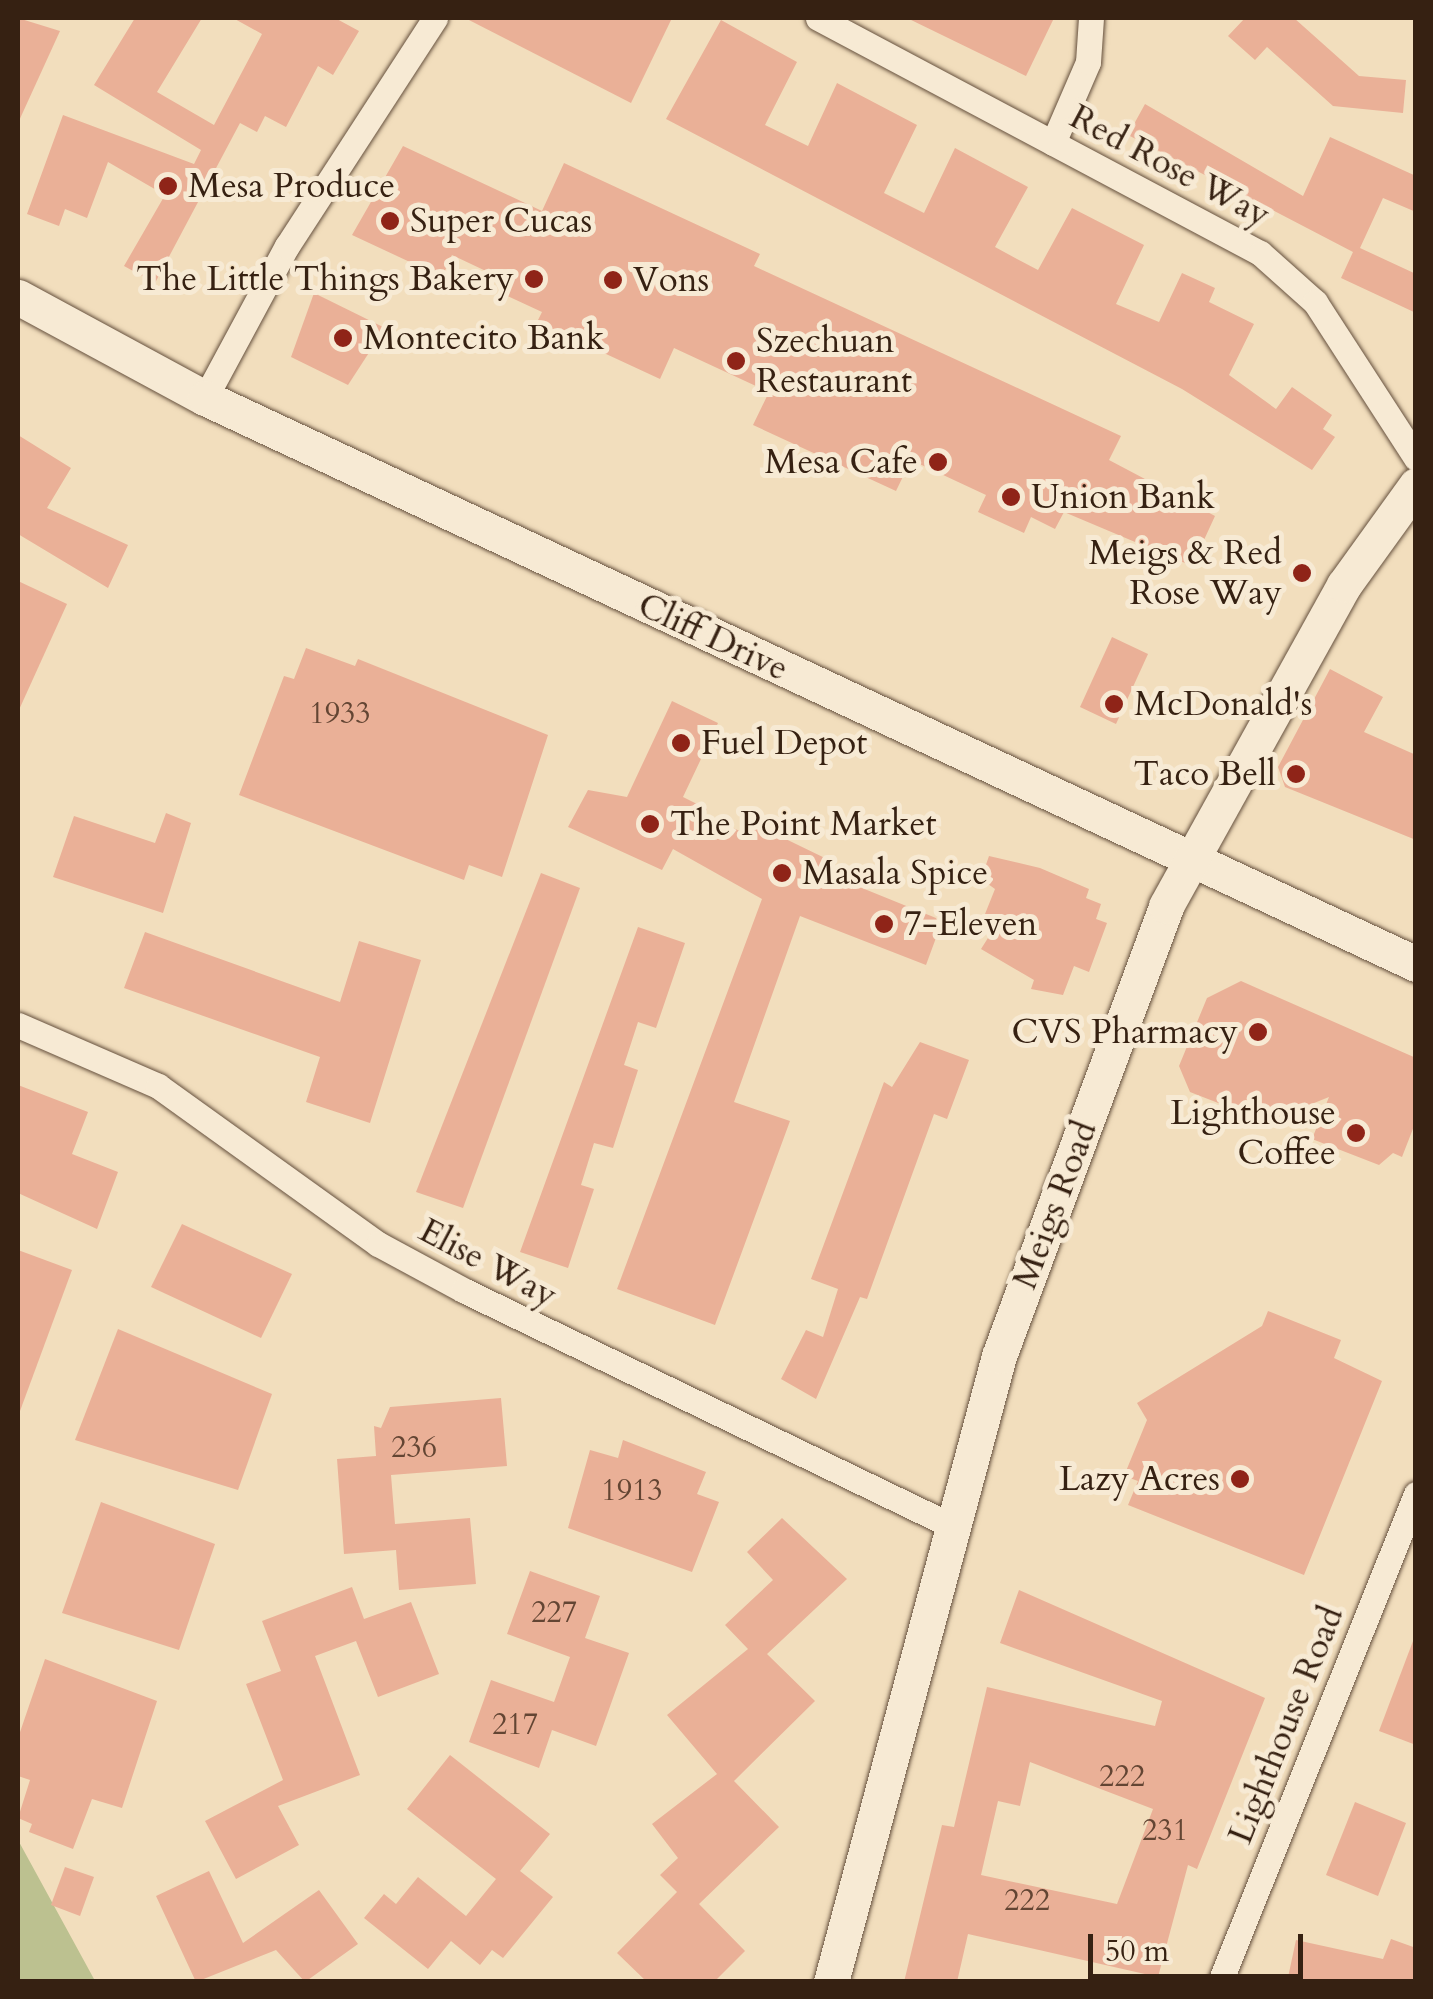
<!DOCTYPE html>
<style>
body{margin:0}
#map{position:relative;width:1433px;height:1999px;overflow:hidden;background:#f2debd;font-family:Cardo,serif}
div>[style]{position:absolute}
.green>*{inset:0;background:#bcc190}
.building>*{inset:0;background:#eab097}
.roads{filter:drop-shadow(0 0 2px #65503d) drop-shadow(0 0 2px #65503d)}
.minor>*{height:25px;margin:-12.5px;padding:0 12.5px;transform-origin:12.5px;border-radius:12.5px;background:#f7ead4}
.secondary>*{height:35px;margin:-17.5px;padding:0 17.5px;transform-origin:17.5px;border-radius:17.5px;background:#f7ead4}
.dots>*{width:28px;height:28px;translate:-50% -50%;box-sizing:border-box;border:5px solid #f7ead4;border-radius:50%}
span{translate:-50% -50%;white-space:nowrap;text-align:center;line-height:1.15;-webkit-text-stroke:10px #f7ead4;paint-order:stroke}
.number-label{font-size:30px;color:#634533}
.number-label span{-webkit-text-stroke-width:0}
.street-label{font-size:35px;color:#362112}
.poi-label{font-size:35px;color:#362112}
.left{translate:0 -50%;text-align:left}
.right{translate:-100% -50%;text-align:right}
.frame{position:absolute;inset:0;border:20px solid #362112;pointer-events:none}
.scale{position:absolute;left:1088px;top:1934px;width:215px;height:45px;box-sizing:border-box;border:5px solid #362112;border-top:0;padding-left:12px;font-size:30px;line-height:35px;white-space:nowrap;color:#362112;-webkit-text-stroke:8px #f7ead4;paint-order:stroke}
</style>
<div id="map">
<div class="green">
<div style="clip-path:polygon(18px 1840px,94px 1979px,115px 1981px,18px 1981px)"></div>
</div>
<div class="building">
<div style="clip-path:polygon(18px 18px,60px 31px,18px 123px)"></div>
<div style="clip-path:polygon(135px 18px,202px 18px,157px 92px,214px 125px,262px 34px,233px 18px,335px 18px,359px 31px,333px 75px,318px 66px,286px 127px,265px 116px,257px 132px,240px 123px,155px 283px,124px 266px,165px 195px,108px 162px,87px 218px,65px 209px,59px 226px,27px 214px,63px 115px,194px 164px,201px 150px,94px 85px)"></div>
<div style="clip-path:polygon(465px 18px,672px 18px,631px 103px)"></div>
<div style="clip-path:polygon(907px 18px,1054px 18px,1026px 76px)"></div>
<div style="clip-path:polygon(1245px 18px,1294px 18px,1359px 76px,1406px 80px,1403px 113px,1333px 106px,1267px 47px,1255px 60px,1228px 36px)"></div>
<div style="clip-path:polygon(721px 20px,797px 62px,765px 125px,808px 146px,837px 83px,917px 125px,884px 193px,924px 213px,955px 148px,1028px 187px,995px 247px,1017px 259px,1038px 270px,1072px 208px,1144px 245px,1116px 304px,1159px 322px,1182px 273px,1215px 288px,1209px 302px,1254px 324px,1229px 375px,1276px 409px,1292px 387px,1332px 415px,1323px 429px,1335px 437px,1312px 470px,1182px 389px,666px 119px)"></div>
<div style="clip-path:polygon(1145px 104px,1303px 196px,1330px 137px,1416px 176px,1416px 212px,1383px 198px,1360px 248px,1416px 274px,1416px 313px,1341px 278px,1353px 252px,1128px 135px)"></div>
<div style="clip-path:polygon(403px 146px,542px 211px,564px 163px,760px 254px,754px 266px,1121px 436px,1109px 460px,1215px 516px,1192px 566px,1064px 512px,1055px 529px,1031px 517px,1024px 533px,978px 512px,986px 495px,911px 460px,896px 491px,753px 425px,769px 392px,674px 348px,660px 379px,537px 322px,542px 312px,501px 293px,507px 281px,452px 255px,442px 277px,352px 235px)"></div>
<div style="clip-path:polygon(314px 293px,385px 328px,348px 385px,291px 357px)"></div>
<div style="clip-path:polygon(18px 435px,71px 468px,47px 508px,128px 545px,108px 588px,18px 534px)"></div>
<div style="clip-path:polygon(18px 581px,67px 604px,18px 712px)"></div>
<div style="clip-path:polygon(1112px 637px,1148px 654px,1116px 724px,1080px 707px)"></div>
<div style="clip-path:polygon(306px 648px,355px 666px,358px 659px,548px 735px,502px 877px,469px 865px,464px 880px,239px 795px,284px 676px,294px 679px)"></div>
<div style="clip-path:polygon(1330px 669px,1383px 697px,1364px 732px,1416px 755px,1416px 840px,1285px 787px,1278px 767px)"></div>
<div style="clip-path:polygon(672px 701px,718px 723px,683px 797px,707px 809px,704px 815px,751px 836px,757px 825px,831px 861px,825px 873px,936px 918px,940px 927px,926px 965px,800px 916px,734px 1102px,790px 1121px,715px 1325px,617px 1289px,762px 899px,673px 849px,662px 870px,568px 827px,588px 790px,627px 797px)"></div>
<div style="clip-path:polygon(166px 813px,191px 823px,163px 913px,53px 877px,74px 816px,155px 843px)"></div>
<div style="clip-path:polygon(989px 856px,1040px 868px,1089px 889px,1086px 898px,1101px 904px,1096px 919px,1107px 923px,1089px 972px,1074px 966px,1063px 995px,1031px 989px,1034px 980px,981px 949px,1000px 919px,985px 914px,995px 889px,981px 879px)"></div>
<div style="clip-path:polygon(541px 873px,580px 888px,463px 1208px,416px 1192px)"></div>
<div style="clip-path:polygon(638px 927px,685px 943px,656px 1028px,638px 1022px,624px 1065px,638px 1070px,613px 1148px,594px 1143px,581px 1185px,594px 1189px,568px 1268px,520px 1252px)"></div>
<div style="clip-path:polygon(145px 932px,340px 1002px,359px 941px,421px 960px,370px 1123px,306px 1102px,320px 1057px,124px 988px)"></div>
<div style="clip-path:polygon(1241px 981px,1416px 1058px,1416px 1121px,1402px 1157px,1393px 1153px,1379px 1165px,1312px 1139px,1329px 1097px,1267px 1122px,1190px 1092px,1179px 1066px,1207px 998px)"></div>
<div style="clip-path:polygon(920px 1042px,969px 1060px,947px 1119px,934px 1114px,867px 1299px,860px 1297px,816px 1399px,781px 1379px,806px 1330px,823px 1337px,838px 1289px,811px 1279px,884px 1082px,892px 1087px)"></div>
<div style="clip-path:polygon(18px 1085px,88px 1112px,72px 1154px,118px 1172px,97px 1229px,18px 1193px)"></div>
<div style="clip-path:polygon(182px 1224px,292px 1274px,261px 1338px,151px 1287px)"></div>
<div style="clip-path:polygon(18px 1250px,72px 1270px,20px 1411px,18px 1410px)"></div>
<div style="clip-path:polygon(1268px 1311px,1341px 1340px,1334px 1358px,1382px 1381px,1304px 1575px,1128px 1505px,1138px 1481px,1124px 1476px,1147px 1420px,1137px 1403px,1262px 1326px)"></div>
<div style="clip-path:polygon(118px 1329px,272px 1394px,238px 1490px,75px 1440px)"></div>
<div style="clip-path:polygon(501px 1398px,507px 1466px,391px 1475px,395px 1524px,470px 1518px,476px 1584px,399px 1590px,396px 1550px,344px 1554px,337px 1459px,376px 1456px,374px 1426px,381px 1428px,390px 1407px)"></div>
<div style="clip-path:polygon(623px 1440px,706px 1472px,697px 1494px,719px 1502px,692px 1572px,568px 1528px,590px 1450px,618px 1458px)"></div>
<div style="clip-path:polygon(101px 1502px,215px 1544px,179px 1650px,62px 1613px)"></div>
<div style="clip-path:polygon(782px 1518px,847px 1579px,767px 1654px,815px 1701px,734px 1781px,779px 1827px,699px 1904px,745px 1951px,714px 1982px,647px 1982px,617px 1953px,677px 1892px,660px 1875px,678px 1858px,652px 1824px,717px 1774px,667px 1715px,748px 1649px,725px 1625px,773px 1580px,747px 1552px)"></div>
<div style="clip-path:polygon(530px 1571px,600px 1596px,585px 1638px,629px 1653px,596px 1746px,552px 1730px,539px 1768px,469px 1742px,491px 1680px,554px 1702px,570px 1657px,507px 1634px)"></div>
<div style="clip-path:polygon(352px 1587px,364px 1619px,411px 1602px,439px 1674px,378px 1697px,356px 1641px,315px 1656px,360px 1775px,278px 1806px,299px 1845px,236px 1879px,205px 1821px,283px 1780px,246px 1684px,281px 1671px,262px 1621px)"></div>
<div style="clip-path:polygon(evenodd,1019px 1590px,1265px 1698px,1197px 1869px,1188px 1865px,1158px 1977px,968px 1934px,957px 1982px,904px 1982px,942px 1825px,954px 1827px,987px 1687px,1155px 1726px,1162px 1701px,1000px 1643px,1019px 1590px,1030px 1762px,1153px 1809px,1117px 1904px,981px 1875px,998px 1801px,1020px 1806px,1030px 1762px)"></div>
<div style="clip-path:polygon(1413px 1641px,1416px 1642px,1416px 1745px,1379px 1731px)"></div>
<div style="clip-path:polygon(45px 1659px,157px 1701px,122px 1808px,92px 1799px,73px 1849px,29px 1832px,32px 1824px,18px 1818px,30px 1780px,18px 1776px,18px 1738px)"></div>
<div style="clip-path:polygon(450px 1755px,550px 1834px,520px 1871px,553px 1897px,503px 1958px,492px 1950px,480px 1965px,451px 1941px,428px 1969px,364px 1918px,384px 1894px,396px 1904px,418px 1877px,466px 1916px,496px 1879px,407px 1809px)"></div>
<div style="clip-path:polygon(1355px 1802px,1406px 1823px,1378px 1896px,1326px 1875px)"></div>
<div style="clip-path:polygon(65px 1867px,94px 1877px,80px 1916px,51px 1905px)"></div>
<div style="clip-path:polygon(209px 1871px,243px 1943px,319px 1890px,358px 1944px,305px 1982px,276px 1950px,196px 1982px,156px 1896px)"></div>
<div style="clip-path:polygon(1391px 1939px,1416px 1948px,1416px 1982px,1287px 1982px,1296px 1940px,1383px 1959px)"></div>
</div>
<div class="roads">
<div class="minor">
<div style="left:818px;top:18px;width:501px;rotate:28deg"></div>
<div style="left:1260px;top:253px;width:74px;rotate:41.7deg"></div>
<div style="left:1315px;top:302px;width:186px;rotate:57.1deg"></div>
<div style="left:1053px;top:143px;width:88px;rotate:-66.6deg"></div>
<div style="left:1088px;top:62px;width:44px;rotate:-86.1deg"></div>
<div style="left:205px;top:398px;width:173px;rotate:-61.7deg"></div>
<div style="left:287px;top:246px;width:272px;rotate:-57deg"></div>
<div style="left:18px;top:1025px;width:153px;rotate:23.5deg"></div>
<div style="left:158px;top:1086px;width:271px;rotate:35.7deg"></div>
<div style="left:378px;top:1244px;width:97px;rotate:28.4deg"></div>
<div style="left:463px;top:1290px;width:538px;rotate:25.76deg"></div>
<div style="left:1220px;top:1982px;width:526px;rotate:-68.12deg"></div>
</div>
<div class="secondary">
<div style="left:18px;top:297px;width:213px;rotate:28.4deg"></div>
<div style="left:205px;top:398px;width:1337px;rotate:25.05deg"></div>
<div style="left:831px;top:1982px;width:648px;rotate:-74.98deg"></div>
<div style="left:999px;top:1356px;width:480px;rotate:-69.6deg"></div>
<div style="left:1166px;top:906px;width:367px;rotate:-61deg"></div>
<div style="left:1344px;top:585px;width:123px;rotate:-54.2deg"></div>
</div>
</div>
<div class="dots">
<div style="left:168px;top:186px;background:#8f2418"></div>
<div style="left:390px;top:221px;background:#8f2418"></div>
<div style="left:534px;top:279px;background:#8f2418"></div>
<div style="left:613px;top:280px;background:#8f2418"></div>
<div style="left:343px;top:338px;background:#8f2418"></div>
<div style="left:736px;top:361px;background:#8f2418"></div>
<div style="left:938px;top:462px;background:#8f2418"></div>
<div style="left:1011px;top:497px;background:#8f2418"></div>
<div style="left:1302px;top:573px;background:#8f2418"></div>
<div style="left:1114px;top:704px;background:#8f2418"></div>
<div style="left:681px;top:743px;background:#8f2418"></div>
<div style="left:1296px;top:774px;background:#8f2418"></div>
<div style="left:650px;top:824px;background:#8f2418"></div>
<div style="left:782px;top:873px;background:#8f2418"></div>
<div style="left:884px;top:924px;background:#8f2418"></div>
<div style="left:1258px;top:1032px;background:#8f2418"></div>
<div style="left:1356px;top:1133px;background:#8f2418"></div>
<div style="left:1240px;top:1479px;background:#8f2418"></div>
</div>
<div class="number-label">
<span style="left:340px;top:714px">1933</span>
<span style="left:414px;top:1448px">236</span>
<span style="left:632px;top:1491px">1913</span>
<span style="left:554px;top:1613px">227</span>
<span style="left:515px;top:1725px">217</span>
<span style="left:1122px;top:1777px">222</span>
<span style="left:1165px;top:1831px">231</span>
<span style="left:1027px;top:1901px">222</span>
</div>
<div class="street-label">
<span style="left:1170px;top:166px;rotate:28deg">Red Rose Way</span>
<span style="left:713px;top:637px;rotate:25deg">Cliff Drive</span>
<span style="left:1055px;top:1205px;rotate:-69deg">Meigs Road</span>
<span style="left:488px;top:1263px;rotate:28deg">Elise Way</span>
<span style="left:1286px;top:1725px;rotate:-68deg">Lighthouse Road</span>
</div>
<div class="poi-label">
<span class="left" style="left:188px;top:186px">Mesa Produce</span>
<span class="left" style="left:410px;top:221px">Super Cucas</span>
<span class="right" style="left:514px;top:279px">The Little Things Bakery</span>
<span class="left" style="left:633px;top:280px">Vons</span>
<span class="left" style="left:363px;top:338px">Montecito Bank</span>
<span class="left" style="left:756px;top:361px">Szechuan<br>Restaurant</span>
<span class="right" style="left:918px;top:462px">Mesa Cafe</span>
<span class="left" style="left:1031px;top:497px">Union Bank</span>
<span class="right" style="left:1282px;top:573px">Meigs &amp; Red<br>Rose Way</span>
<span class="left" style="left:1134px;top:704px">McDonald's</span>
<span class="left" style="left:701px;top:743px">Fuel Depot</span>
<span class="right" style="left:1276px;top:774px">Taco Bell</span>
<span class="left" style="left:670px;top:824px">The Point Market</span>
<span class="left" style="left:802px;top:873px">Masala Spice</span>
<span class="left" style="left:904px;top:924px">7-Eleven</span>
<span class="right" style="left:1238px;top:1032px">CVS Pharmacy</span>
<span class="right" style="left:1336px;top:1133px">Lighthouse<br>Coffee</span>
<span class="right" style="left:1220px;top:1479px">Lazy Acres</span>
</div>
<div class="frame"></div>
<div class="scale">50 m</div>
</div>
